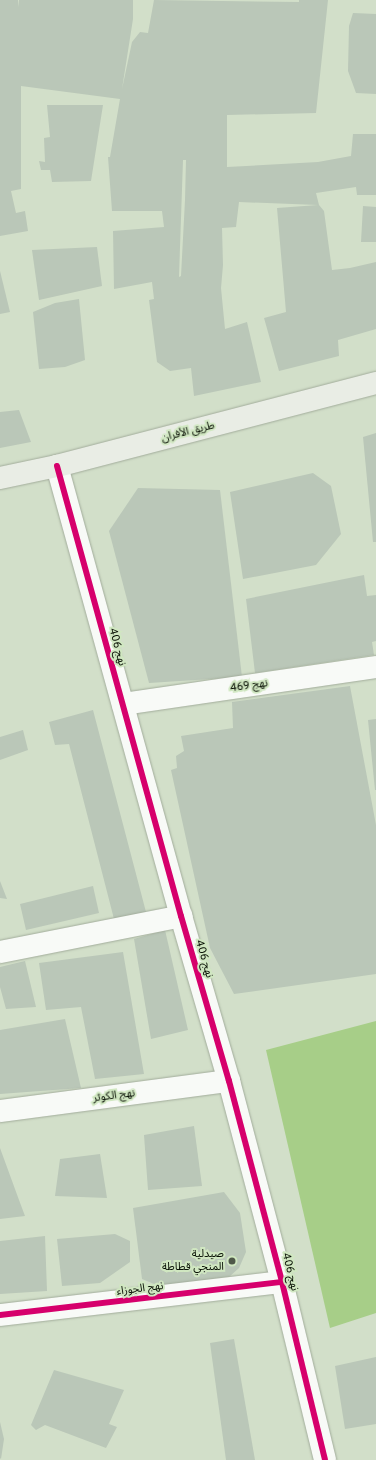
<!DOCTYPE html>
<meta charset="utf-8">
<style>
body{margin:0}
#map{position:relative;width:376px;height:1460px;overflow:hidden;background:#d2dfc9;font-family:Overpass,"Noto Sans Arabic",sans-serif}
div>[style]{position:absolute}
.green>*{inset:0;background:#a7ce88}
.building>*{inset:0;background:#bac7b8}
.roads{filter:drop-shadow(0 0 1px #a2ac9b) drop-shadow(0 0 1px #a2ac9b)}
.minor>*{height:22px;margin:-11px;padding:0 11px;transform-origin:11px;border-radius:11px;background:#f8faf7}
.major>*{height:22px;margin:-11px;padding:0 11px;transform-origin:11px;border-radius:11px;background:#e9ede5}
.cycleway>*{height:6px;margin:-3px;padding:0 3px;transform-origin:3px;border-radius:3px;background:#d6006c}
.dots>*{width:11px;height:11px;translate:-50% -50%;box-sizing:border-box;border:2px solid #d0e7c1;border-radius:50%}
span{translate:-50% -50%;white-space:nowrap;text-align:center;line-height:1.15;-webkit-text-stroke:4px #d0e7c1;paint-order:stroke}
.street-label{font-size:11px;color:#081004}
.poi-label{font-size:11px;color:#081004}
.right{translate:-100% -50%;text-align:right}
</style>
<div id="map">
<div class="green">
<div style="clip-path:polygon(376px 1021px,376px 1313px,330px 1328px,266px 1050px)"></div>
</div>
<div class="building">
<div style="clip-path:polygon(evenodd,0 0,18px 0,19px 7px,19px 0,133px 0,133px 19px,122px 89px,132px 42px,140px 32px,148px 33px,154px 0,299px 2px,299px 0,328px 0,316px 113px,227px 115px,227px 167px,318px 162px,351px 156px,353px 134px,376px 134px,376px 195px,357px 195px,356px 187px,316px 193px,319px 205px,324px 211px,332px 270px,350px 268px,376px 262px,376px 329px,338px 340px,339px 356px,279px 371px,264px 318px,286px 312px,277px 208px,318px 205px,239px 202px,236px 227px,222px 228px,223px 265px,221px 288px,225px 329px,247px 322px,261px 382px,194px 396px,191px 368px,170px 371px,157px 362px,149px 300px,154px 299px,152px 282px,114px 289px,113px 231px,164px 227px,162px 211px,112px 211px,108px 157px,110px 157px,120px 99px,21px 86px,21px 189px,11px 191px,16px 213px,25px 211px,28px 231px,0 236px,0 0,183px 160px,186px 160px,185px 200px,181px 276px,179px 277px,183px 160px)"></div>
<div style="clip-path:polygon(353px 13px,376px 14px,376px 94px,356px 93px,348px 71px,349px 26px)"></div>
<div style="clip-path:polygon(47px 105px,103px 105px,91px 181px,52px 182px,50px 170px,41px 170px,39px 161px,45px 162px,44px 138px,50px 137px)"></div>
<div style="clip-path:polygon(363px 206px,376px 207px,376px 242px,361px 242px)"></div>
<div style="clip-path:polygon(97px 247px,102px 286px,39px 300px,32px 250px)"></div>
<div style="clip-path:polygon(0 271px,10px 312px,0 314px)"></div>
<div style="clip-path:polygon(79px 299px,85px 360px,65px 367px,39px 369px,33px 312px,55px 303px)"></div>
<div style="clip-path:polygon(19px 410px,31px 442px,0 448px,0 412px)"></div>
<div style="clip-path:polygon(376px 433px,376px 542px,373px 542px,363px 437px)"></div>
<div style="clip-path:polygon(313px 473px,331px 486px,341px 534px,316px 565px,243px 579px,230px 492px)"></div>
<div style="clip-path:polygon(138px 488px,220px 490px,242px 677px,149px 683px,109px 531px)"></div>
<div style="clip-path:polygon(364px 575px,367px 596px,376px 595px,376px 641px,372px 642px,374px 655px,255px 673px,246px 599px)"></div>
<div style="clip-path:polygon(350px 686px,376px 825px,376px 974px,234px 994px,210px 948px,171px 770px,177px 768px,176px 756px,184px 751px,181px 736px,233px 728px,232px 702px)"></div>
<div style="clip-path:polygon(93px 710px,146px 912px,114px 919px,69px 744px,55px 745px,49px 722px)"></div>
<div style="clip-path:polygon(376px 719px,376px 790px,375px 790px,368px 720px)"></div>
<div style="clip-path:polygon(23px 730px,28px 750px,0 760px,0 737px)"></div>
<div style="clip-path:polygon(0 881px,7px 899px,0 898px)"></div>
<div style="clip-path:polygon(93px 886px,99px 913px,26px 930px,20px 904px)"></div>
<div style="clip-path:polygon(165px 930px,188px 1030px,151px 1039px,134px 939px)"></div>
<div style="clip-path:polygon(123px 952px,144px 1074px,95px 1079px,81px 1007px,46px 1010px,39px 963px)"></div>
<div style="clip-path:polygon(25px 961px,36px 1007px,6px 1009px,0 987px,0 967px)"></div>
<div style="clip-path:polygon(65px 1019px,81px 1088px,0 1094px,0 1030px)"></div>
<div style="clip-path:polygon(194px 1126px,202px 1186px,148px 1190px,144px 1135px)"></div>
<div style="clip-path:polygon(0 1148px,19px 1200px,25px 1216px,0 1219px)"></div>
<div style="clip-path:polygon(100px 1154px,107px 1198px,55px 1196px,60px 1159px)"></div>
<div style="clip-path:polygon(224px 1192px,240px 1213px,246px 1252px,239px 1268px,229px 1277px,159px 1286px,142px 1279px,133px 1208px)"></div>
<div style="clip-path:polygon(115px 1234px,130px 1241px,130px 1262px,100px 1283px,62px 1286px,57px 1239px)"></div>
<div style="clip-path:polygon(45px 1236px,47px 1291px,0 1294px,0 1241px)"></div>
<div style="clip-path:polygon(234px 1339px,255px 1460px,226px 1460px,210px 1343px)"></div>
<div style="clip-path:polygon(376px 1357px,376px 1424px,345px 1429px,335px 1366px)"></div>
<div style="clip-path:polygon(54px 1370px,124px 1390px,109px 1424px,117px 1427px,106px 1448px,45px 1425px,36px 1430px,31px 1425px)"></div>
<div style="clip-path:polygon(0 1422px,4px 1439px,1px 1459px,0 1458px)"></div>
</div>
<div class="roads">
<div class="minor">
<div style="left:57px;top:466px;width:467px;rotate:74.6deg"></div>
<div style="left:181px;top:916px;width:172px;rotate:73.8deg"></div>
<div style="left:229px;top:1081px;width:208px;rotate:75.2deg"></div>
<div style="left:282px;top:1282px;width:183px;rotate:76.4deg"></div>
<div style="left:123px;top:704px;width:256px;rotate:-8.3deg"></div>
<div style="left:0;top:952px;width:185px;rotate:-11.2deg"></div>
<div style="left:0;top:1111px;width:231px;rotate:-7.5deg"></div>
<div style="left:0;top:1315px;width:284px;rotate:-6.7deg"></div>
</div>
<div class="major">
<div style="left:0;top:478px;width:58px;rotate:-11.9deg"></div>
<div style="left:57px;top:466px;width:330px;rotate:-14.6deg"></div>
</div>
</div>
<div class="cycleway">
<div style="left:57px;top:466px;width:467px;rotate:74.6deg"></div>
<div style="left:181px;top:916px;width:172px;rotate:73.8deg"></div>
<div style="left:229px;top:1081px;width:208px;rotate:75.2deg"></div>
<div style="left:282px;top:1282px;width:183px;rotate:76.4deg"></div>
<div style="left:0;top:1315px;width:284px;rotate:-6.7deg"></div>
</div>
<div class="dots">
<div style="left:232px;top:1261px;background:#4f5849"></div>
</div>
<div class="street-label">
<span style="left:188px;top:432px;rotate:-14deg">طريق الأفران</span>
<span style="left:117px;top:647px;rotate:75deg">نهج 406</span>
<span style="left:249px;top:686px;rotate:-8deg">نهج 469</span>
<span style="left:204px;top:959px;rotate:74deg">نهج 406</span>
<span style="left:114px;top:1096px;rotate:-7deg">نهج الكوثر</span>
<span style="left:290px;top:1272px;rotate:76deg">نهج 406</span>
<span style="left:140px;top:1289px;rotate:-7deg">نهج الجوزاء</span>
</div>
<div class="poi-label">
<span class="right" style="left:224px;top:1261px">صيدلية<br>المنجي قطاطة</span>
</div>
</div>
